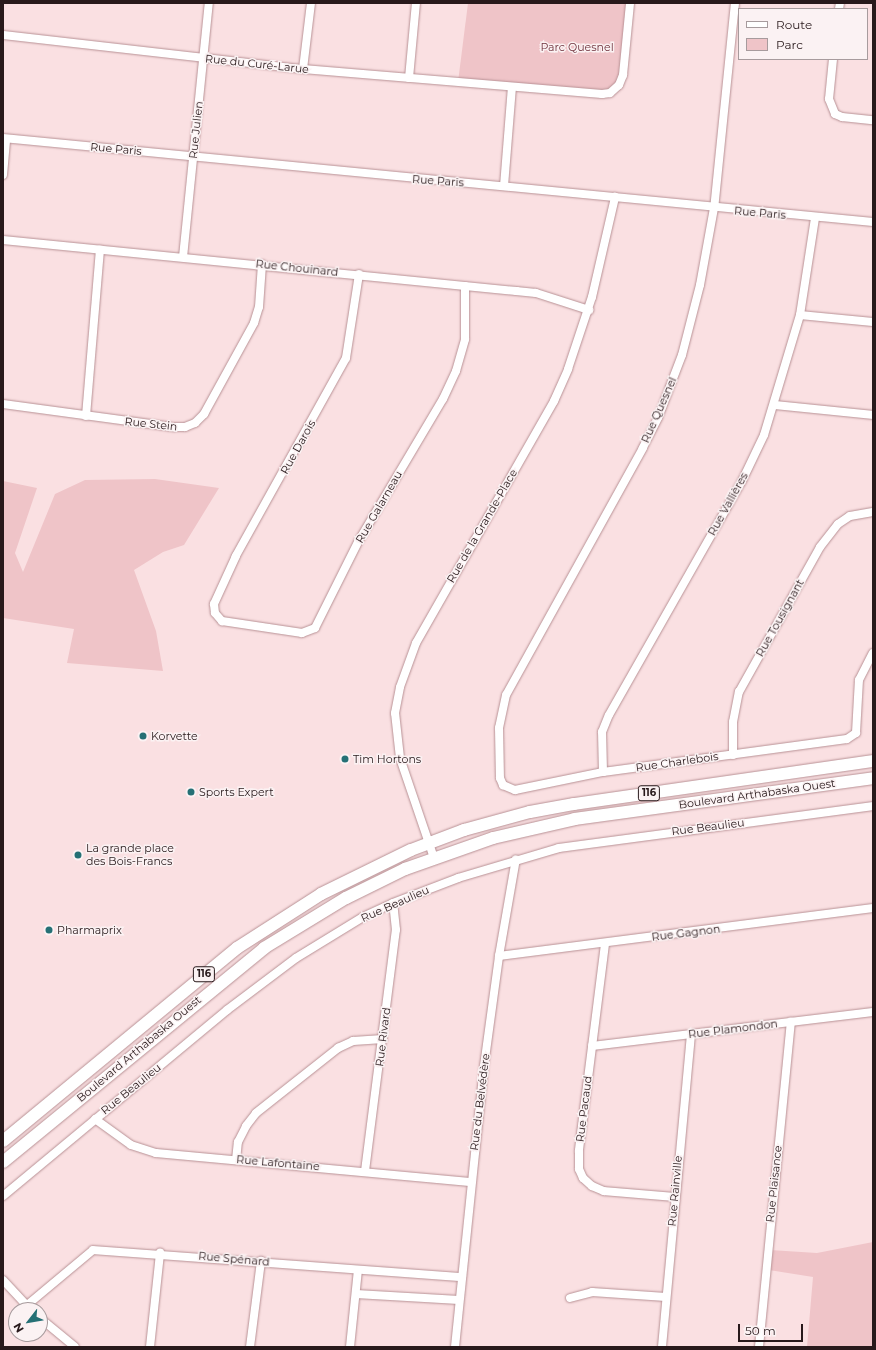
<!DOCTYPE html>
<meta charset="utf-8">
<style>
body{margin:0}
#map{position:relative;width:876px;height:1350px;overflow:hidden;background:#fae0e2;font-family:Montserrat,sans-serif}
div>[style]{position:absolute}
.green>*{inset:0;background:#efc4c8}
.roads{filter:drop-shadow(0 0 1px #b89195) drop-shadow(0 0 1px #b89195)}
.street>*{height:8px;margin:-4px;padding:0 4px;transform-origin:4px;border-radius:4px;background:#fff}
.primary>*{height:12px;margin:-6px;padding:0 6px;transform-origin:6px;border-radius:6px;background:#fff}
.dots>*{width:11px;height:11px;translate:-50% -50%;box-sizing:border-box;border:2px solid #fbf2f3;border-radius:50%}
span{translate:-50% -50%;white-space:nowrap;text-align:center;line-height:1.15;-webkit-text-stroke:3px #fbf2f3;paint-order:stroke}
.shield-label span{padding:1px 3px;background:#fbf2f3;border:1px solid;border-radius:3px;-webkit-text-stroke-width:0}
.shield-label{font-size:10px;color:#28191b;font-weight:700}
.park-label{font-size:11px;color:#6f313c}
.street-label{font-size:11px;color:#28191b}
.poi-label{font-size:11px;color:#28191b}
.left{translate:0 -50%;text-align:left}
.frame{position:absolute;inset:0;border:4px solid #28191b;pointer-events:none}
.legend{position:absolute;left:738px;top:8px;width:130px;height:52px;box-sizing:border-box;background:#fbf2f3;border:1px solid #a79b9d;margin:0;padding:5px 7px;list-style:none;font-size:12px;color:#28191b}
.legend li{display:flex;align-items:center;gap:8px;height:20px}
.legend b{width:20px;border:1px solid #a79b9d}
.north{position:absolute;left:8px;top:1302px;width:40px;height:40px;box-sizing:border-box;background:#fbf2f3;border:1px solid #a79b9d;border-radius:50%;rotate:239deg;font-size:11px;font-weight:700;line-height:16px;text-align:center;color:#28191b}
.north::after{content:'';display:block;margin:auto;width:14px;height:18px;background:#257075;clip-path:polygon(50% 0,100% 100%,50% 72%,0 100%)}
.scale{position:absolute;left:738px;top:1324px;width:65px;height:18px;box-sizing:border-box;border:2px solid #28191b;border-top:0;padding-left:5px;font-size:12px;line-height:14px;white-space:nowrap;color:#28191b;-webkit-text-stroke:3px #fbf2f3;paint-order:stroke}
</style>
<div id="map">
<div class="green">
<div style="clip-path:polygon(468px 3px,630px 3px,623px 75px,610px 93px,458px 82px)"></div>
<div style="clip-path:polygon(155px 479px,219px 488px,184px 545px,163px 552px,134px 570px,156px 631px,163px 671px,67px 663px,74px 629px,3px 618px,3px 481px,37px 488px,15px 553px,23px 572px,55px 494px,85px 480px)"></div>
<div style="clip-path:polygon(873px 1242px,873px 1347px,807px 1347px,813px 1277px,769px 1270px,770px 1250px,817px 1253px)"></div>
</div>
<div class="roads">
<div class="street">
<div style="left:735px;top:3px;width:206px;rotate:95.8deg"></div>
<div style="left:714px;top:208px;width:78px;rotate:100.3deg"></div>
<div style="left:700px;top:285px;width:72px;rotate:104.4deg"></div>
<div style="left:682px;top:355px;width:67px;rotate:110.9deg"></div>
<div style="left:658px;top:418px;width:34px;rotate:117deg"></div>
<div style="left:643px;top:448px;width:282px;rotate:119deg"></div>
<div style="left:506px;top:695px;width:34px;rotate:102deg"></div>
<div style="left:499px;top:728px;width:50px;rotate:88.9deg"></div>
<div style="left:500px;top:778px;width:8px;rotate:67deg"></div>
<div style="left:503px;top:785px;width:13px;rotate:23deg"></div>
<div style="left:515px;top:790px;width:90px;rotate:-11.6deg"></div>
<div style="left:603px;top:772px;width:246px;rotate:-7.7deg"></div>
<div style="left:847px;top:739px;width:11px;rotate:-34deg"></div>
<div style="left:856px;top:733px;width:53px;rotate:-86.8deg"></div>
<div style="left:859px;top:680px;width:30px;rotate:-63deg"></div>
<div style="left:839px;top:9px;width:6px;rotate:-81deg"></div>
<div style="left:3px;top:35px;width:302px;rotate:6.5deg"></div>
<div style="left:303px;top:69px;width:300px;rotate:4.8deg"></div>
<div style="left:602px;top:94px;width:8px;rotate:-7deg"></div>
<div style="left:610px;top:93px;width:12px;rotate:-42deg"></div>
<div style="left:619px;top:85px;width:11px;rotate:-68deg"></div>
<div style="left:623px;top:75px;width:72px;rotate:-84.4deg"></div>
<div style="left:833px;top:59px;width:40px;rotate:95.7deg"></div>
<div style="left:829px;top:99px;width:16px;rotate:68deg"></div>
<div style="left:835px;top:114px;width:8px;rotate:23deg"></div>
<div style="left:842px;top:117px;width:31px;rotate:6deg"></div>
<div style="left:303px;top:69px;width:66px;rotate:-83.1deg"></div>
<div style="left:409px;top:78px;width:75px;rotate:-84.7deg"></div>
<div style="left:3px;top:138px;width:874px;rotate:5.51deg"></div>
<div style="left:3px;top:175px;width:36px;rotate:-85deg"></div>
<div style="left:504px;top:186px;width:99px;rotate:-85.4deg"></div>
<div style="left:3px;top:240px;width:516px;rotate:5.68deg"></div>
<div style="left:516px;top:291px;width:20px;rotate:6deg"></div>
<div style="left:536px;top:293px;width:56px;rotate:17.8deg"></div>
<div style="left:183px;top:257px;width:255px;rotate:-84.2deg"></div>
<div style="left:359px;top:274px;width:85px;rotate:98.8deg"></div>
<div style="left:346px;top:358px;width:227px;rotate:119.1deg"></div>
<div style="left:236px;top:556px;width:53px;rotate:114.6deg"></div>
<div style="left:214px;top:604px;width:9px;rotate:84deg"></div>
<div style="left:215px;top:613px;width:11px;rotate:49deg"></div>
<div style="left:222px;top:621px;width:81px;rotate:8.5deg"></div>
<div style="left:302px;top:633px;width:14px;rotate:-21deg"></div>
<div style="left:315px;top:628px;width:96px;rotate:-63.4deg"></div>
<div style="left:358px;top:542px;width:166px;rotate:-59.3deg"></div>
<div style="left:443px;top:399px;width:31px;rotate:-65deg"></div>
<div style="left:456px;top:371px;width:33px;rotate:-74deg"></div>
<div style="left:465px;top:339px;width:53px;rotate:-90deg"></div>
<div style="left:800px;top:315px;width:73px;rotate:5.5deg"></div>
<div style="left:3px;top:404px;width:173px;rotate:7.7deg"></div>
<div style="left:174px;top:427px;width:11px"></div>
<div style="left:185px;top:427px;width:11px;rotate:-22deg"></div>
<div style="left:195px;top:423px;width:13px;rotate:-45deg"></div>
<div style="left:204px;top:414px;width:104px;rotate:-61.2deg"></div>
<div style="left:254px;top:323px;width:17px;rotate:-73deg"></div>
<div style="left:259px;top:307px;width:43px;rotate:-86deg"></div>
<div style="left:775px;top:405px;width:99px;rotate:5.8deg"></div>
<div style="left:86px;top:416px;width:167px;rotate:-85.2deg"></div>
<div style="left:733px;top:755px;width:33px;rotate:-90deg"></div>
<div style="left:733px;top:722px;width:31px;rotate:-79deg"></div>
<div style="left:739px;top:692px;width:166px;rotate:-60.8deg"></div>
<div style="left:820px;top:547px;width:29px;rotate:-52deg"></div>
<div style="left:838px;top:524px;width:14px;rotate:-34deg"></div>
<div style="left:850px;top:516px;width:23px;rotate:-10deg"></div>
<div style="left:603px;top:772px;width:40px;rotate:-91.4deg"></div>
<div style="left:602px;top:732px;width:18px;rotate:-68deg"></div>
<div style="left:609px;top:715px;width:269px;rotate:-60.4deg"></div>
<div style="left:742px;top:481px;width:51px;rotate:-64.4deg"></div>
<div style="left:764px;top:435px;width:125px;rotate:-73.3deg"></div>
<div style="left:800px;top:315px;width:98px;rotate:-81.2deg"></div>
<div style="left:434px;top:858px;width:106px;rotate:-108.8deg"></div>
<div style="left:400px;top:758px;width:45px;rotate:-96.3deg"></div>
<div style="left:395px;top:713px;width:26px;rotate:-79deg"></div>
<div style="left:400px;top:687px;width:47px;rotate:-70deg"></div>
<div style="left:416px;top:643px;width:279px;rotate:-60.3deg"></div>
<div style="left:554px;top:401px;width:35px;rotate:-66deg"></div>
<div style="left:568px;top:369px;width:76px;rotate:-71.6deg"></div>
<div style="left:592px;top:297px;width:103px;rotate:-77deg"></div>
<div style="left:605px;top:944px;width:209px;rotate:97.2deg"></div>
<div style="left:579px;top:1151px;width:18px;rotate:90deg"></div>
<div style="left:579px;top:1169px;width:10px;rotate:66deg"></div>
<div style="left:583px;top:1178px;width:12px;rotate:42deg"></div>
<div style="left:592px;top:1186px;width:13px;rotate:23deg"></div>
<div style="left:604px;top:1191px;width:70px;rotate:4.9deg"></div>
<div style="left:499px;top:956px;width:377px;rotate:-7.3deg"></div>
<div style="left:592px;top:1046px;width:283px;rotate:-6.9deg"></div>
<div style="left:95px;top:1119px;width:44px;rotate:35.8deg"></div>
<div style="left:131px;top:1145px;width:26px;rotate:18deg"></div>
<div style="left:156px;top:1153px;width:315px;rotate:5.3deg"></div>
<div style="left:236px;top:1160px;width:18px;rotate:-84deg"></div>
<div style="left:238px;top:1142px;width:18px;rotate:-63deg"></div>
<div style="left:246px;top:1126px;width:16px;rotate:-52deg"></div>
<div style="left:256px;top:1113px;width:105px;rotate:-38.4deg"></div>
<div style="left:338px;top:1048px;width:17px;rotate:-25deg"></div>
<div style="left:353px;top:1041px;width:30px;rotate:-4deg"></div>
<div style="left:365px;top:1171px;width:243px;rotate:-82.7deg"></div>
<div style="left:396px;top:930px;width:27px;rotate:-96deg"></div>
<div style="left:3px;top:1196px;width:291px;rotate:-39.7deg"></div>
<div style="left:227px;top:1010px;width:86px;rotate:-37deg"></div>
<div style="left:296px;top:958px;width:79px;rotate:-31.5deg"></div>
<div style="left:363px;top:917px;width:33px;rotate:-25deg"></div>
<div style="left:393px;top:903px;width:70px;rotate:-21deg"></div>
<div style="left:458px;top:878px;width:105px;rotate:-16.5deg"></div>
<div style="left:559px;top:848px;width:317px;rotate:-7.6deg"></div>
<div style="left:3px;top:1280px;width:41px;rotate:47deg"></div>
<div style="left:356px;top:1294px;width:103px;rotate:3.3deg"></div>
<div style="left:570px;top:1298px;width:23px;rotate:-15deg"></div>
<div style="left:592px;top:1292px;width:74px;rotate:3.9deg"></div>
<div style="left:26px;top:1306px;width:87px;rotate:-39.9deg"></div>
<div style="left:93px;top:1250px;width:370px;rotate:4.2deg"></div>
<div style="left:40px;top:1318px;width:45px;rotate:39.6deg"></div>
<div style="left:150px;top:1347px;width:95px;rotate:-83.9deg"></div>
<div style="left:250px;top:1347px;width:87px;rotate:-82.7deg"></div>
<div style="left:350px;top:1347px;width:77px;rotate:-84.1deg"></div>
<div style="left:455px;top:1347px;width:282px;rotate:-84.1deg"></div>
<div style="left:484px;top:1066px;width:111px;rotate:-82.2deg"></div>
<div style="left:499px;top:956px;width:98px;rotate:-80.1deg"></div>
<div style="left:662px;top:1347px;width:313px;rotate:-84.7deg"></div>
<div style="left:759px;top:1347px;width:327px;rotate:-84.4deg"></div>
</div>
<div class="primary">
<div style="left:3px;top:1141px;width:303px;rotate:-39.5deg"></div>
<div style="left:237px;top:948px;width:100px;rotate:-32.7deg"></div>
<div style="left:321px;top:894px;width:100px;rotate:-26.1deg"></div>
<div style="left:411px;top:850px;width:57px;rotate:-20.7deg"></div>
<div style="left:464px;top:830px;width:68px;rotate:-15.3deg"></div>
<div style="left:530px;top:812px;width:45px;rotate:-10.3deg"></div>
<div style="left:574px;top:804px;width:302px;rotate:-8.2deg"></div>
<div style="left:3px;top:1162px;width:338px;rotate:-39.3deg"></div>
<div style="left:264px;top:948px;width:96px;rotate:-31.4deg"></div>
<div style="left:346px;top:898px;width:66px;rotate:-26.2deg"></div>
<div style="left:405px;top:869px;width:93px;rotate:-19.4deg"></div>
<div style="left:493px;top:838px;width:84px;rotate:-13deg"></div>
<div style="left:575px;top:819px;width:301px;rotate:-7.8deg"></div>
</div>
</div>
<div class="dots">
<div style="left:143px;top:736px;background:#257075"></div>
<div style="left:345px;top:759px;background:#257075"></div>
<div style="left:191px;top:792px;background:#257075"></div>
<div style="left:78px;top:855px;background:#257075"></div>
<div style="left:49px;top:930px;background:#257075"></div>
</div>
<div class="shield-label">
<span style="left:649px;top:793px">116</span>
<span style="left:204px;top:974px">116</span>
</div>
<div class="park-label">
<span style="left:577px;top:47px">Parc Quesnel</span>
</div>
<div class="street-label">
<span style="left:257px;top:64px;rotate:6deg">Rue du Curé-Larue</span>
<span style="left:196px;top:130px;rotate:-84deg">Rue Julien</span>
<span style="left:116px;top:149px;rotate:5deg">Rue Paris</span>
<span style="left:438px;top:181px;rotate:4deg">Rue Paris</span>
<span style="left:760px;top:213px;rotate:5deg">Rue Paris</span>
<span style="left:297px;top:268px;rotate:6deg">Rue Chouinard</span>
<span style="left:659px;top:410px;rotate:-66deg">Rue Quesnel</span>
<span style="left:151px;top:424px;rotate:6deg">Rue Stein</span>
<span style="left:298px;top:447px;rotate:-61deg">Rue Darois</span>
<span style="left:728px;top:504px;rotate:-61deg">Rue Vallières</span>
<span style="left:379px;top:507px;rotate:-60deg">Rue Galarneau</span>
<span style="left:482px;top:526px;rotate:-60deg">Rue de la Grande-Place</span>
<span style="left:780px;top:618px;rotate:-61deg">Rue Tousignant</span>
<span style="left:677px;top:762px;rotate:-8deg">Rue Charlebois</span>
<span style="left:757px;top:794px;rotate:-8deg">Boulevard Arthabaska Ouest</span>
<span style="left:708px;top:827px;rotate:-7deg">Rue Beaulieu</span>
<span style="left:395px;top:904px;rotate:-24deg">Rue Beaulieu</span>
<span style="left:686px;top:933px;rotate:-7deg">Rue Gagnon</span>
<span style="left:733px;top:1029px;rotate:-7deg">Rue Plamondon</span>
<span style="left:383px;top:1037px;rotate:-83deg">Rue Rivard</span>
<span style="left:139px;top:1049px;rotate:-40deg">Boulevard Arthabaska Ouest</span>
<span style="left:131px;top:1089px;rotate:-39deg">Rue Beaulieu</span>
<span style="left:480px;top:1102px;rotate:-83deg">Rue du Belvédère</span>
<span style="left:584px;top:1109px;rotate:-83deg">Rue Pacaud</span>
<span style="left:278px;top:1163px;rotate:5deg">Rue Lafontaine</span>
<span style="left:774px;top:1184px;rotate:-84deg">Rue Plaisance</span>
<span style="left:675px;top:1191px;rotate:-85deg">Rue Rainville</span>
<span style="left:234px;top:1259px;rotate:5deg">Rue Spénard</span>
</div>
<div class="poi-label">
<span class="left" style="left:151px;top:736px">Korvette</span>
<span class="left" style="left:353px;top:759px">Tim Hortons</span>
<span class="left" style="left:199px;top:792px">Sports Expert</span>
<span class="left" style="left:86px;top:855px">La grande place<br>des Bois-Francs</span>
<span class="left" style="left:57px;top:930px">Pharmaprix</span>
</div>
<div class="frame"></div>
<ul class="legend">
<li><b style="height:5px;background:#fff"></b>Route</li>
<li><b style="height:11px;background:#efc4c8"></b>Parc</li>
</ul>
<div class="north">N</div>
<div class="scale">50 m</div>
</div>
